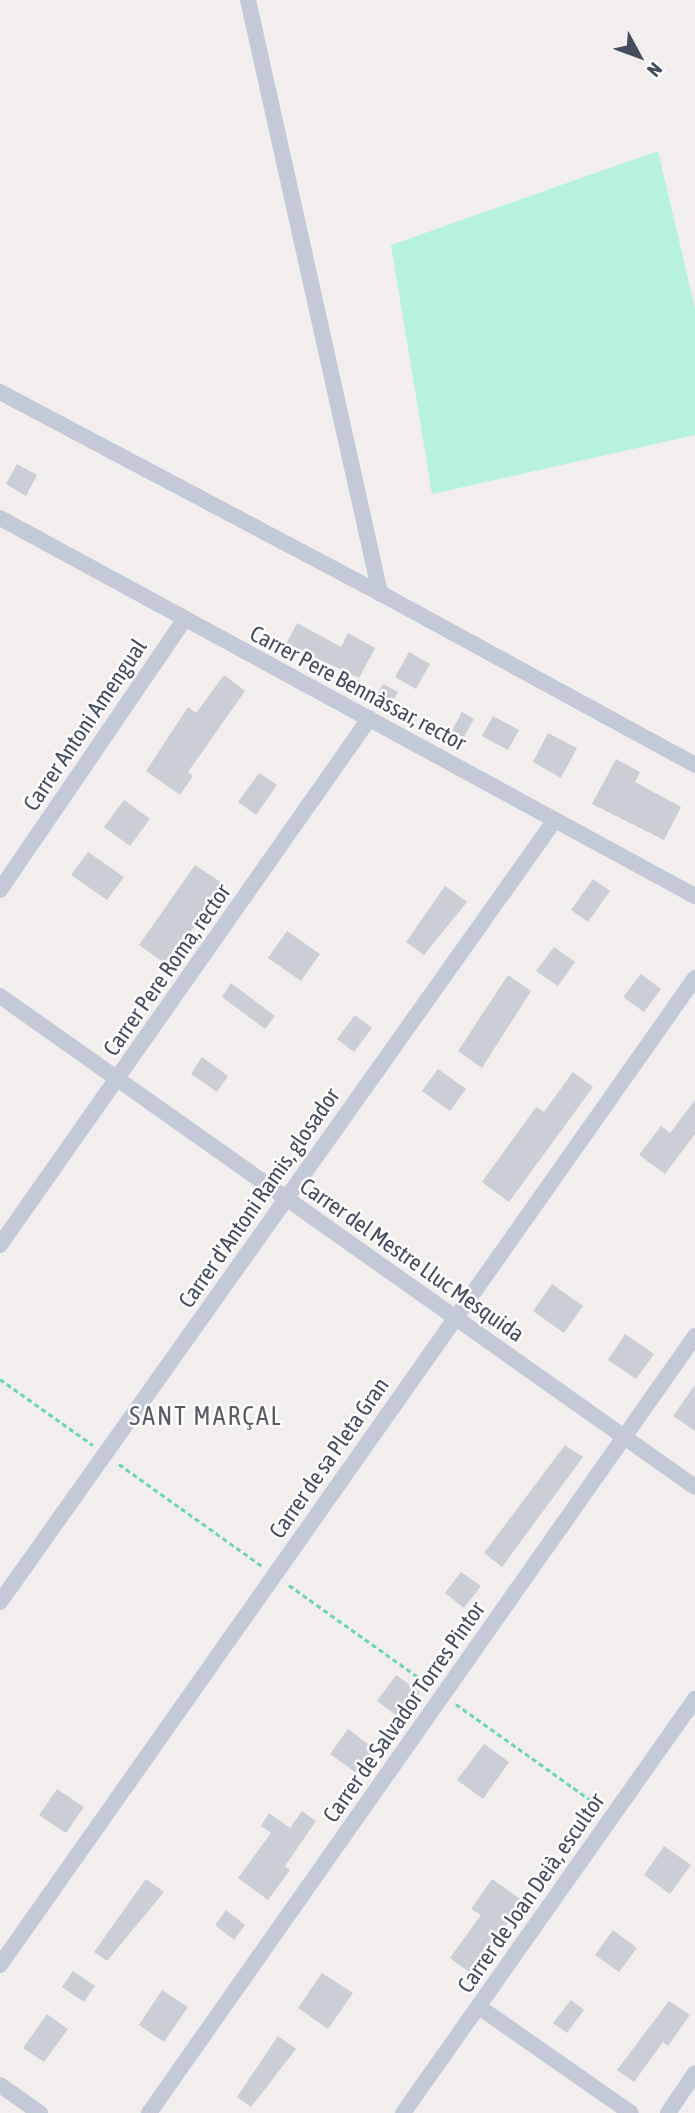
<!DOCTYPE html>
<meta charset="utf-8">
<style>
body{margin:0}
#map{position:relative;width:695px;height:2113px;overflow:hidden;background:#f1eeed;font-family:"Asap Condensed",sans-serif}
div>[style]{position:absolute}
.green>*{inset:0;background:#b7f3dc}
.building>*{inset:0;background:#ccced6}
.path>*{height:2.5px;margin-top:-1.25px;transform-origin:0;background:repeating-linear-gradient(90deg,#6cd4b8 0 5px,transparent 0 8.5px)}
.minor>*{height:16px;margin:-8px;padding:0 8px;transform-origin:8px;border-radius:8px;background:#c3c9d7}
span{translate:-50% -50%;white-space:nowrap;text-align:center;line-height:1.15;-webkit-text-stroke:5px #fff;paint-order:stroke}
.street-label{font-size:23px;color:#444c5d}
.quarter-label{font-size:26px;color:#5a5c63;letter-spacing:2px}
.north{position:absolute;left:604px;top:21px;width:70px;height:70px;-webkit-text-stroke:5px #fff;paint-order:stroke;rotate:131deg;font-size:19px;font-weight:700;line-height:28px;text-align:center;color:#444c5d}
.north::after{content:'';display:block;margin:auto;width:24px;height:32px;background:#444c5d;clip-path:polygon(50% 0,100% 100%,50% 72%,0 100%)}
</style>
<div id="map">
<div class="green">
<div style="clip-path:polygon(658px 151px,695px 308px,695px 435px,432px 494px,391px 245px)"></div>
</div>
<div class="building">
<div style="clip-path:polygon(17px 464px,37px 475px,26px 496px,6px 484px)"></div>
<div style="clip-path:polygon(297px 623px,341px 647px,348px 633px,375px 648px,359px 678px,286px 644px)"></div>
<div style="clip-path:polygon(409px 652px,430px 664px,416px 689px,395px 677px)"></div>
<div style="clip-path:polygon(224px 675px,245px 691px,188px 772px,193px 776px,180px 795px,146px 771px,188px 707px,196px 713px)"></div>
<div style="clip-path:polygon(383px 684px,398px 692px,390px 706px,376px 697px)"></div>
<div style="clip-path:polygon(462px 712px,474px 719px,461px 743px,449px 736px)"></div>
<div style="clip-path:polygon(493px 716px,519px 730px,508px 750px,482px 736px)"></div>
<div style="clip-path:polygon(548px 733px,577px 748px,561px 778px,533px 762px)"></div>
<div style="clip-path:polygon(616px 759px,640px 772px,635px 782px,681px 807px,664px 840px,592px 804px)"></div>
<div style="clip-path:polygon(259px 773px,277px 785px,256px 815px,238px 802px)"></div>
<div style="clip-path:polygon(124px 800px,150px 819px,130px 846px,104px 827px)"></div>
<div style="clip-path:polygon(88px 852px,124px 877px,107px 900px,71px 875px)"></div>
<div style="clip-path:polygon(195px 865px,222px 883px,169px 966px,139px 945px)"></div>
<div style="clip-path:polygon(593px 879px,610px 891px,588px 922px,571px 910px)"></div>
<div style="clip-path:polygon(445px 886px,467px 902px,424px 955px,406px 942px)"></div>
<div style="clip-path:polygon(287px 931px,320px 954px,301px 981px,268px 958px)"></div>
<div style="clip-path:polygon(554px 947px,575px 962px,558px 986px,536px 971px)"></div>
<div style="clip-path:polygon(641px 974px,661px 989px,644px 1012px,623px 997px)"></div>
<div style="clip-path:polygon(508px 975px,531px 991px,482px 1068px,458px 1051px)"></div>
<div style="clip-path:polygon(231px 983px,275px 1016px,265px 1029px,222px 997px)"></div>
<div style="clip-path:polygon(355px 1015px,372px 1028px,354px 1052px,337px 1039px)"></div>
<div style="clip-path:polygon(202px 1057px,228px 1076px,217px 1092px,191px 1074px)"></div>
<div style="clip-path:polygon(438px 1069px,466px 1089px,450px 1111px,422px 1091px)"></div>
<div style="clip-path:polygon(573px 1072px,593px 1087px,509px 1202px,482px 1182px,536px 1107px,544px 1112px)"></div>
<div style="clip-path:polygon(695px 1100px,695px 1134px,665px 1174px,639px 1155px,661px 1126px,670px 1133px)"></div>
<div style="clip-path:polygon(552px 1284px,583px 1306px,564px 1333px,533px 1311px)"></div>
<div style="clip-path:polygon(625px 1334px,654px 1354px,636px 1379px,608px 1360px)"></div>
<div style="clip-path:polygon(695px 1385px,695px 1431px,673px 1416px)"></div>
<div style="clip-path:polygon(565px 1445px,583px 1457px,502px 1567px,484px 1553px)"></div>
<div style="clip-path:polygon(461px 1572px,481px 1586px,464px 1608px,445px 1593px)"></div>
<div style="clip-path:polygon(396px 1675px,420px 1692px,400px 1718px,377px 1701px)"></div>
<div style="clip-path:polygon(348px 1729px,377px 1751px,359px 1775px,330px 1754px)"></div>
<div style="clip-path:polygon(484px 1744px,509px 1762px,483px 1799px,457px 1780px)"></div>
<div style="clip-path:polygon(57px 1789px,84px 1807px,66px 1833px,39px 1815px)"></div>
<div style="clip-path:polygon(302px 1811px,316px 1821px,285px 1866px,290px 1870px,268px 1900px,238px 1878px,271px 1833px,261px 1826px,269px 1813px,290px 1828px)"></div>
<div style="clip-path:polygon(664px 1846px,691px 1865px,670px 1894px,644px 1875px)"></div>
<div style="clip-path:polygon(146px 1879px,164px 1892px,107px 1961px,94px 1952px)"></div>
<div style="clip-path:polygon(492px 1879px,523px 1901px,473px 1975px,450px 1958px,481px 1915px,471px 1909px)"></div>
<div style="clip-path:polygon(226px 1910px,245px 1925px,234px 1940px,215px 1925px)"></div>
<div style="clip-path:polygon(613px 1930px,637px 1948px,619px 1972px,595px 1955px)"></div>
<div style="clip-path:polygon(73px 1971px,95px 1986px,84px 2002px,62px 1987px)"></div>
<div style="clip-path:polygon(322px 1973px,353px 1993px,328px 2029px,298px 2008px)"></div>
<div style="clip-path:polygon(162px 1990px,188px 2007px,164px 2042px,139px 2025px)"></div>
<div style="clip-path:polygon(571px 2000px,584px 2010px,567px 2033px,553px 2023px)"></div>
<div style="clip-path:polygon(669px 2001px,690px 2015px,668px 2046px,663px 2042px,634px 2082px,617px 2070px)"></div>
<div style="clip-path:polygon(47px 2014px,68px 2029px,44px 2062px,23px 2048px)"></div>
<div style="clip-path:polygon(278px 2036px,296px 2049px,251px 2107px,237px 2097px)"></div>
</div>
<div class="path">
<div style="left:0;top:1379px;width:114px;rotate:35.4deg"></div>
<div style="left:119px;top:1464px;width:176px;rotate:35.5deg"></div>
<div style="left:289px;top:1585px;width:172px;rotate:35.5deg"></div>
<div style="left:456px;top:1704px;width:176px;rotate:35.5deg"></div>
</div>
<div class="minor">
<div style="left:248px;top:0;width:608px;rotate:77.45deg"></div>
<div style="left:380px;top:593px;width:359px;rotate:28.6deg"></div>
<div style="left:0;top:392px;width:430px;rotate:27.9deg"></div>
<div style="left:0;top:518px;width:791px;rotate:28.54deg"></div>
<div style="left:0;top:890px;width:327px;rotate:-55.7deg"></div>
<div style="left:0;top:996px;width:851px;rotate:35.24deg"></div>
<div style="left:0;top:1245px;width:643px;rotate:-54.95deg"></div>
<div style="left:0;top:1602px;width:959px;rotate:-54.64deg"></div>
<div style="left:0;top:1965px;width:1207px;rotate:-54.85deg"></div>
<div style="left:479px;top:2007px;width:185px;rotate:34.9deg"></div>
<div style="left:0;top:2085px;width:49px;rotate:35deg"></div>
<div style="left:149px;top:2113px;width:950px;rotate:-54.9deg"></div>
<div style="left:403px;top:2113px;width:507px;rotate:-54.8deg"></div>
<div style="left:668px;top:2113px;width:48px;rotate:-56deg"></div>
</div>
<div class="street-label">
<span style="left:358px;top:688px;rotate:28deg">Carrer Pere Bennàssar, rector</span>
<span style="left:85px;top:725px;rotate:-56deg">Carrer Antoni Amengual</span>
<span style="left:167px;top:970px;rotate:-55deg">Carrer Pere Roma, rector</span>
<span style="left:259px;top:1198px;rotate:-55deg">Carrer d'Antoni Ramis, glosador</span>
<span style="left:412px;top:1260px;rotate:35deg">Carrer del Mestre Lluc Mesquida</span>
<span style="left:329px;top:1458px;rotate:-55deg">Carrer de sa Pleta Gran</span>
<span style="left:404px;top:1712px;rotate:-55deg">Carrer de Salvador Torres Pintor</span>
<span style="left:531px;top:1893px;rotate:-55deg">Carrer de Joan Deià, escultor</span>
</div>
<div class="quarter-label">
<span style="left:206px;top:1417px">SANT MARÇAL</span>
</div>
<div class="north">N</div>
</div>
